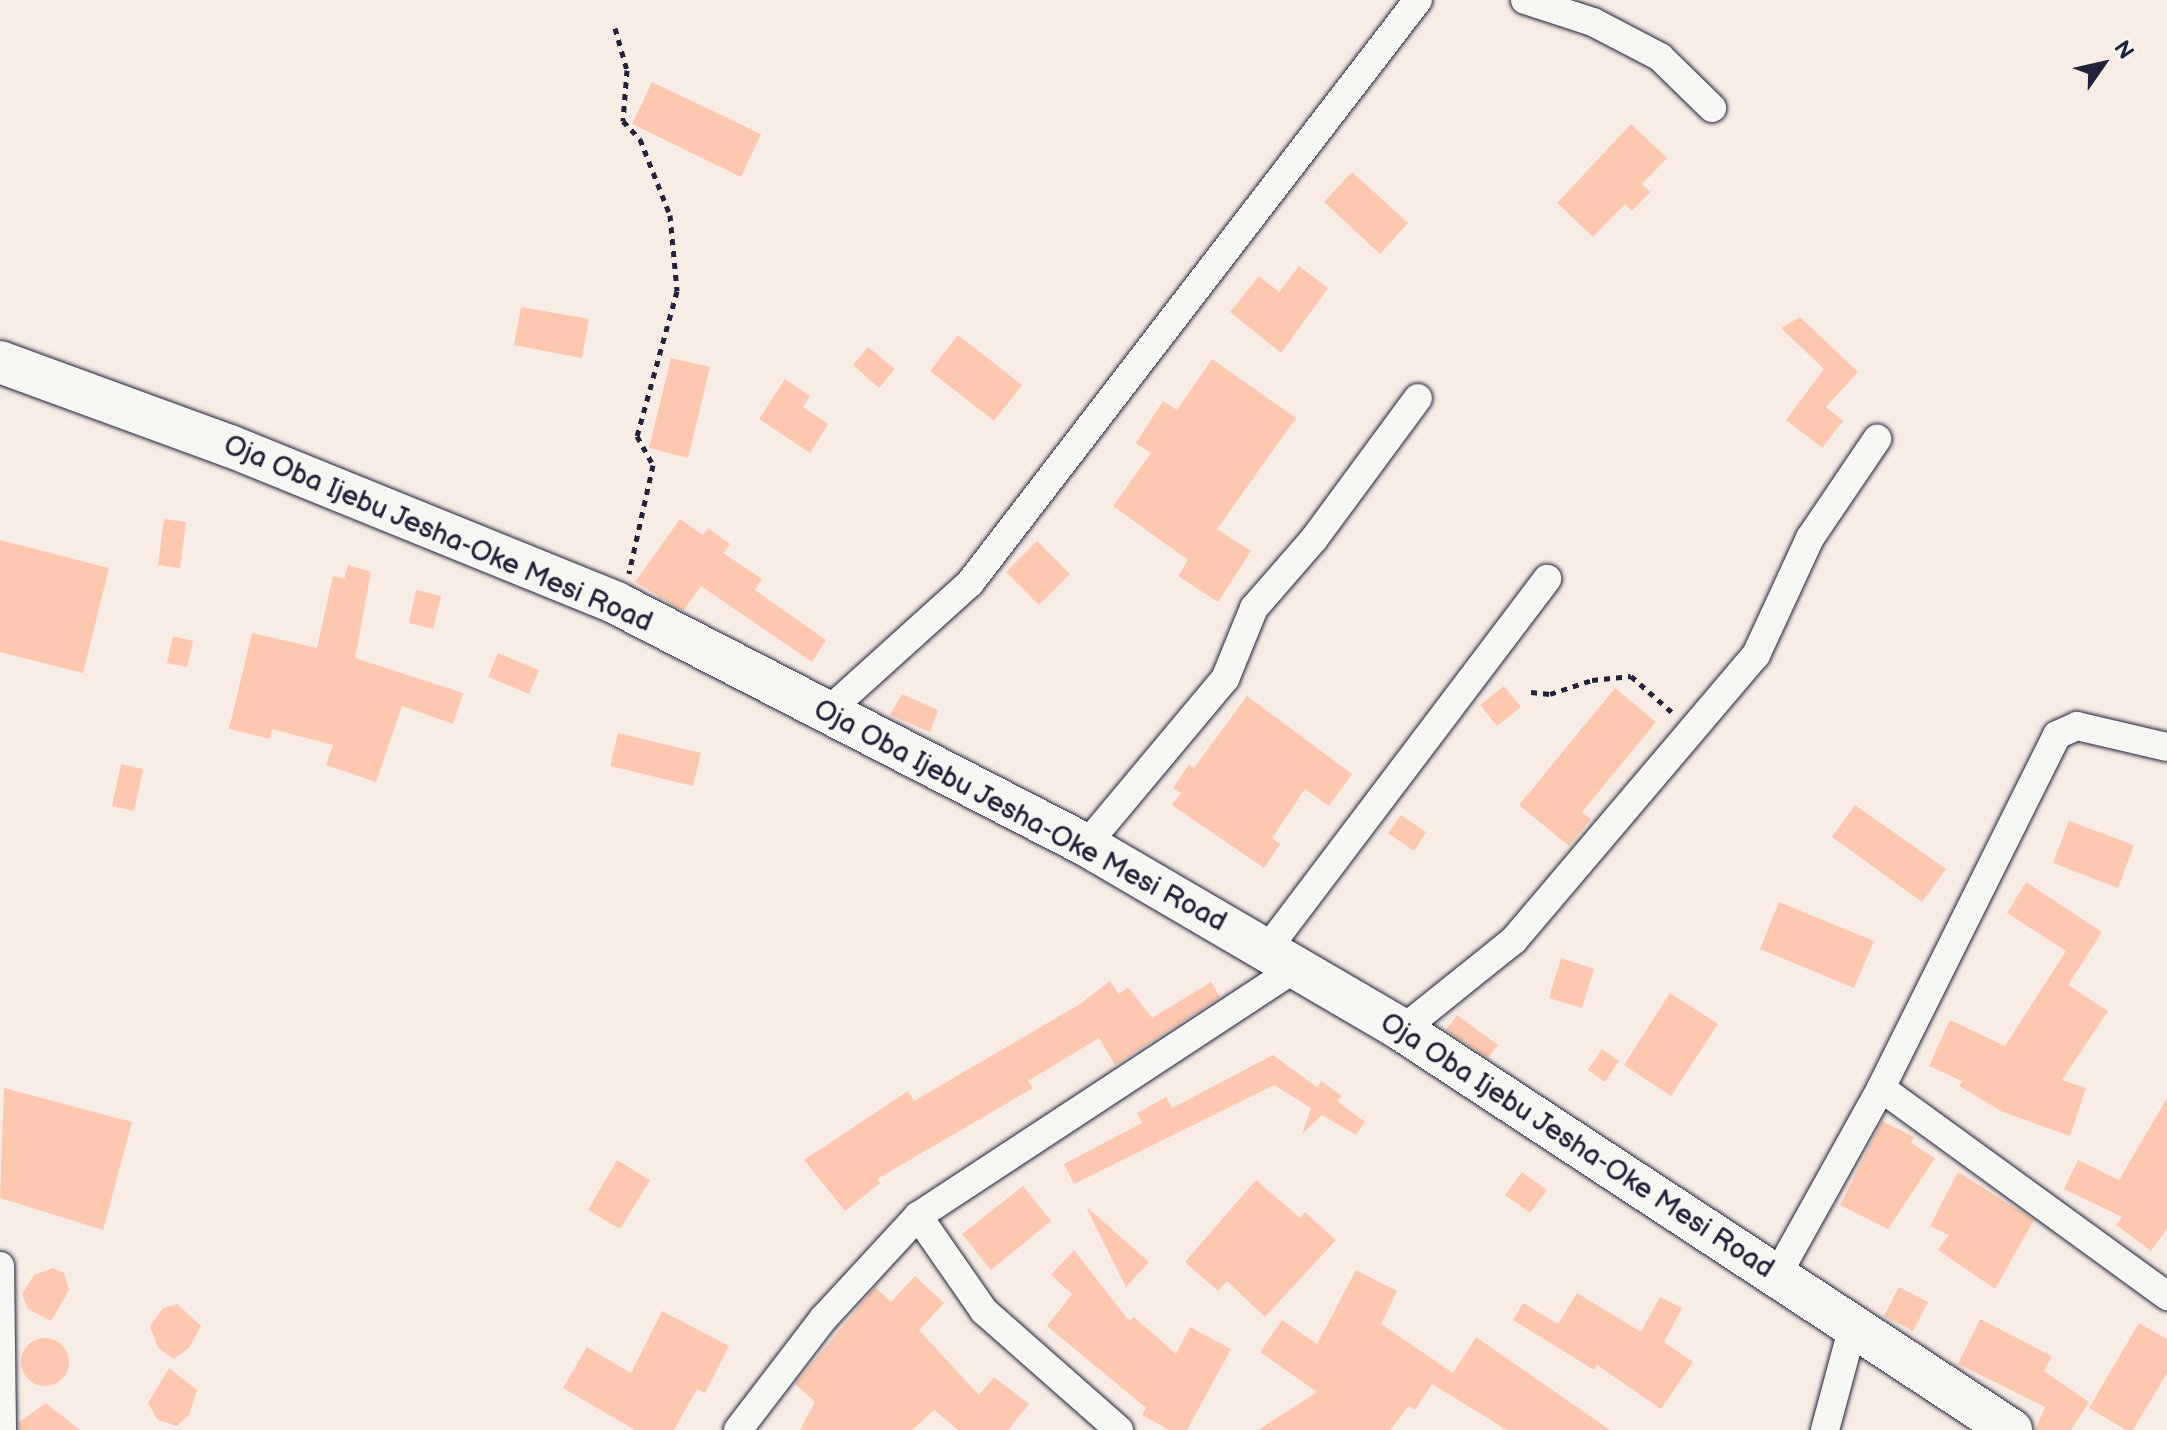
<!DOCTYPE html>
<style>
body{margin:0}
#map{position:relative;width:2167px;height:1430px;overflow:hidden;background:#f7ede5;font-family:"Balsamiq Sans",sans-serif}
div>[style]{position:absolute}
.building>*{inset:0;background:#fdc8af}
.round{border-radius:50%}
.path>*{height:5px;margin-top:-2.5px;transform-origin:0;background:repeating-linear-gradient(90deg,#22223b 0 6px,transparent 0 12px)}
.roads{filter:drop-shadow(0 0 2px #22223b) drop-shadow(0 0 2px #22223b)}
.street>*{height:28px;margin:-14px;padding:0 14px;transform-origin:14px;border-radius:14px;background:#f6f6f2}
.secondary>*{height:42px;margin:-21px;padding:0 21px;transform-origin:21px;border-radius:21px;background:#f6f6f2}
span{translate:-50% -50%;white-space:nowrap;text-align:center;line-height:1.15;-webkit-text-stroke:8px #f6f6f2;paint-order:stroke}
.street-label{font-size:28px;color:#22223b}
.north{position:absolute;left:2063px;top:24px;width:80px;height:80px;-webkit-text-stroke:6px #f6f6f2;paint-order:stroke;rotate:56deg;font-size:22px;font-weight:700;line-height:32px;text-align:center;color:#22223b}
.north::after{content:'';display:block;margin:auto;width:28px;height:36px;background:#22223b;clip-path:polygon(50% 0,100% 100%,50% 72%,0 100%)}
</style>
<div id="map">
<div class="building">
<div style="clip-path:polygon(652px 82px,761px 134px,741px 177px,632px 124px)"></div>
<div style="clip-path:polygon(1631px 124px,1667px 158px,1642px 184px,1650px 192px,1632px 211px,1625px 204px,1593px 237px,1557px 203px)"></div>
<div style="clip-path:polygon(1352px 172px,1408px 223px,1380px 254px,1324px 202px)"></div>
<div style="clip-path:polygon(1299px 266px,1328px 288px,1281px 353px,1230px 312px,1259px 276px,1279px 292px)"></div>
<div style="clip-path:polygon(521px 307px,589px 319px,582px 358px,514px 345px)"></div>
<div style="clip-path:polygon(1800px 317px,1858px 372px,1826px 407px,1843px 421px,1822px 448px,1786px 420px,1824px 369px,1781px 328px)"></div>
<div style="clip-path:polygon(958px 335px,1022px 385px,994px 421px,930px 371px)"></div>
<div style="clip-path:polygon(868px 347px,895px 369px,879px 388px,853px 365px)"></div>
<div style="clip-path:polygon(671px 358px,710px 367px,688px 458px,649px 448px)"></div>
<div style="clip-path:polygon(1212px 359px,1296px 418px,1217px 529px,1251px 551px,1218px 602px,1178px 576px,1188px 560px,1113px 506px,1151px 453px,1136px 443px,1163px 401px,1177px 410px)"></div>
<div style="clip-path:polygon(785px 379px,810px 396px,803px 407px,828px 424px,810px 453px,759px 419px)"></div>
<div style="clip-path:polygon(164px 519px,186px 522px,180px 568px,158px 565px)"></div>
<div style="clip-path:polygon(680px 519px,703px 535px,708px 528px,730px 544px,723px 553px,762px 579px,755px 590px,826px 640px,812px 662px,701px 586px,683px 611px,635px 582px)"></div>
<div style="clip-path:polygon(0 540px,109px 568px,83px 673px,0 652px)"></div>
<div style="clip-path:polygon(1037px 541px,1070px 574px,1039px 605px,1006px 572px)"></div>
<div style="clip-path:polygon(348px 565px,371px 572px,355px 658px,463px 693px,453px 724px,402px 706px,376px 782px,326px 765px,333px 745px,272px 729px,270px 739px,229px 729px,252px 633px,317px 648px,333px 576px,344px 579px)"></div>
<div style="clip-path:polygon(416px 590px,441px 596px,433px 629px,409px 623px)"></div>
<div style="clip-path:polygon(173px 636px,193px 641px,187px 667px,167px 663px)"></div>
<div style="clip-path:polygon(498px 653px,539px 670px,529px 694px,488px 677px)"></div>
<div style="clip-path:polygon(1504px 686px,1521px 707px,1497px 726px,1480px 705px)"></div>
<div style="clip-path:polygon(1615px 688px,1656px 722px,1582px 812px,1591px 819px,1569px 846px,1519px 805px)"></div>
<div style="clip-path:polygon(902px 694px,938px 710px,930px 732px,890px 715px)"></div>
<div style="clip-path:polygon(1247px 696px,1352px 774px,1329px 806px,1305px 789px,1272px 838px,1280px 844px,1264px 868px,1172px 805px,1181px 793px,1173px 788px,1189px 764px,1194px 768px)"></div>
<div style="clip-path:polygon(618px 733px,701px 753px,693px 786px,610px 766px)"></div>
<div style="clip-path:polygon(121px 764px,143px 769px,134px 811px,112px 806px)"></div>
<div style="clip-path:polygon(1855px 805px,1946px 869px,1922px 902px,1832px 837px)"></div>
<div style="clip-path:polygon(1401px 815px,1426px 832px,1414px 851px,1388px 833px)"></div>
<div style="clip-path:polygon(2069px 821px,2134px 845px,2118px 888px,2053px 863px)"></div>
<div style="clip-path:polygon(2026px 882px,2102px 932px,2068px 985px,2108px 1011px,2062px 1080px,2086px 1088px,2070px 1136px,2003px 1112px,1959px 1086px,1962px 1081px,1929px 1066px,1950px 1020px,2005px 1046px,2066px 951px,2007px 913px)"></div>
<div style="clip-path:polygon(1779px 902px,1874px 941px,1854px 988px,1760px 949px)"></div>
<div style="clip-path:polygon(1561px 958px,1594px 969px,1582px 1008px,1549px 998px)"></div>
<div style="clip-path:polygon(1110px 981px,1119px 994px,1128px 987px,1152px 1018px,1211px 982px,1220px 997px,1115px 1065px,1099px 1038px,1028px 1081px,1033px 1088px,877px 1179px,880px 1183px,845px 1211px,804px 1160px,908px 1091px,914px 1101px,1080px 1004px)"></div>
<div style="clip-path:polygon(1670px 993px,1718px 1024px,1671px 1096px,1624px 1065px)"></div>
<div style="clip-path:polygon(1457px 1015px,1498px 1045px,1488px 1058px,1446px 1030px)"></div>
<div style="clip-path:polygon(1602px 1049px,1619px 1061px,1605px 1082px,1588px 1070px)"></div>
<div style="clip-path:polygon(1273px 1055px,1318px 1088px,1321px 1081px,1342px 1096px,1337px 1101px,1365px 1122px,1356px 1135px,1322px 1115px,1302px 1134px,1311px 1108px,1274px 1085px,1074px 1184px,1064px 1164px,1142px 1123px,1137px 1113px,1166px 1097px,1172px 1108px)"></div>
<div style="clip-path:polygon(4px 1088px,132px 1122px,103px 1230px,0 1198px)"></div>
<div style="clip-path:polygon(2167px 1098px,2167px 1229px,2151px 1251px,2116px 1225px,2122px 1217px,2064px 1189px,2078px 1160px,2119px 1180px)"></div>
<div style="clip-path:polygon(1882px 1121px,1914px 1137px,1911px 1143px,1935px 1158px,1888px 1229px,1840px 1205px)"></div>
<div style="clip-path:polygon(617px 1160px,650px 1180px,620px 1229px,588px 1210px)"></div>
<div style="clip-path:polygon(1522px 1172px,1547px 1190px,1530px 1213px,1505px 1195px)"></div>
<div style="clip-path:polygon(1958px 1172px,2034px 1220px,1995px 1289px,1938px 1250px,1949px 1235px,1930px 1226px)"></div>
<div style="clip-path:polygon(1256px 1180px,1300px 1218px,1305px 1212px,1336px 1240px,1265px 1317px,1227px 1281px,1218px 1291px,1185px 1262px)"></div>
<div style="clip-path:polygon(1023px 1186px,1051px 1221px,991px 1270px,962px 1234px)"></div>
<div style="clip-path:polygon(1088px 1208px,1149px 1262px,1126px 1287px,1087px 1209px)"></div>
<div style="clip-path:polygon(1074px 1250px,1129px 1321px,1134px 1317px,1176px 1354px,1190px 1327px,1231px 1349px,1187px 1430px,1169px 1430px,1142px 1415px,1146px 1408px,1047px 1326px,1072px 1294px,1051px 1275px)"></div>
<div style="clip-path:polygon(53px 1268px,64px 1273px,69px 1290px,51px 1321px,28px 1309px,22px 1294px,34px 1275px)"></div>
<div style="clip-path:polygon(1356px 1270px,1397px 1291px,1381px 1324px,1453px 1373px,1476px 1337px,1610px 1430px,1507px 1430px,1432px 1384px,1415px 1410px,1409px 1406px,1390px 1430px,1258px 1430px,1317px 1392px,1260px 1352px,1282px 1320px,1317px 1344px)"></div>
<div style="clip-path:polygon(915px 1276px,944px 1303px,919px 1330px,979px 1395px,994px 1377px,1029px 1404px,1008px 1430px,958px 1430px,934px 1410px,912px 1430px,800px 1430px,815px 1402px,795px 1384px,875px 1287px,891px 1302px)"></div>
<div style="clip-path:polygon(1899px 1287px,1928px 1302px,1913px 1331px,1884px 1316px)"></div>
<div style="clip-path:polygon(1577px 1293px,1641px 1332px,1660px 1297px,1682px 1308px,1664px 1342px,1693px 1362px,1661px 1409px,1597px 1365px,1594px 1370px,1513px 1320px,1523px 1303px,1558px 1324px)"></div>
<div style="clip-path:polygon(177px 1304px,201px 1326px,189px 1348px,174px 1359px,158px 1348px,150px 1326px,163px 1308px)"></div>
<div style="clip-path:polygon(662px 1311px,729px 1346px,705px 1393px,697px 1389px,674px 1430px,635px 1430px,563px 1388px,587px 1347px,631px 1373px)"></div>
<div style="clip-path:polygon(1980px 1319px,2052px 1356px,2044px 1371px,2089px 1402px,2071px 1430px,2035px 1430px,2045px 1407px,1958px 1364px)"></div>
<div style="clip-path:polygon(2139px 1323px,2167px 1339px,2167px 1373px,2133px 1430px,2126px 1430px,2089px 1408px)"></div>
<div class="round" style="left:21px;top:1338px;width:48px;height:48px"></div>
<div style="clip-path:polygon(169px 1368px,197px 1390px,189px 1415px,177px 1426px,158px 1420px,148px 1403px)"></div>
<div style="clip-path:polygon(46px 1403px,80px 1430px,19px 1430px,19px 1422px)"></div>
</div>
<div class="path">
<div style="left:615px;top:28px;width:44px;rotate:74.1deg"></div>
<div style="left:627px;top:70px;width:51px;rotate:94.5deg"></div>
<div style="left:623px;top:121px;width:25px;rotate:47deg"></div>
<div style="left:640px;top:139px;width:82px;rotate:68.5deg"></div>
<div style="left:670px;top:215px;width:76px;rotate:84.7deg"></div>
<div style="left:677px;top:291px;width:150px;rotate:105.4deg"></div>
<div style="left:637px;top:436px;width:33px;rotate:61deg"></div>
<div style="left:653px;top:465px;width:111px;rotate:102.5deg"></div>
<div style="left:1531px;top:692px;width:19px;rotate:6deg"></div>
<div style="left:1550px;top:694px;width:44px;rotate:-18.4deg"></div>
<div style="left:1592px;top:680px;width:39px;rotate:-6deg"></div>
<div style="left:1631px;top:676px;width:56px;rotate:41.4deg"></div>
</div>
<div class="roads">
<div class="street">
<div style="left:1525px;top:0;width:71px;rotate:17.9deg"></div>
<div style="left:1593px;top:22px;width:76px;rotate:27.6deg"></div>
<div style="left:1660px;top:57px;width:73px;rotate:44.4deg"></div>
<div style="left:825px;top:714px;width:195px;rotate:-42.1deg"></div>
<div style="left:970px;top:583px;width:735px;rotate:-52.46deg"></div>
<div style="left:1086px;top:845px;width:217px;rotate:-50.1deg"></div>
<div style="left:1225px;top:679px;width:77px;rotate:-67.8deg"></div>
<div style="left:1254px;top:608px;width:91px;rotate:-49deg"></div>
<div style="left:1314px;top:539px;width:175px;rotate:-53.6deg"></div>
<div style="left:1268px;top:948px;width:463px;rotate:-52.9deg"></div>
<div style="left:1402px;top:1030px;width:144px;rotate:-38.8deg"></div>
<div style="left:1514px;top:940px;width:374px;rotate:-49.7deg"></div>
<div style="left:1756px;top:655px;width:129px;rotate:-65.2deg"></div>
<div style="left:1810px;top:538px;width:120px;rotate:-55.9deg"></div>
<div style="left:1881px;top:1088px;width:354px;rotate:36deg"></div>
<div style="left:918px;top:1216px;width:116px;rotate:55.2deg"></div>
<div style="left:984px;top:1311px;width:180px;rotate:41.4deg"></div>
<div style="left:0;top:1266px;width:164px;rotate:89.3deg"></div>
<div style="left:1776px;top:1277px;width:216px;rotate:-60.9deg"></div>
<div style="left:1881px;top:1088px;width:394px;rotate:-63.5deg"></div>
<div style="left:2057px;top:735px;width:22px;rotate:-24deg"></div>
<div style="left:2077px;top:726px;width:92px;rotate:13.1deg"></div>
<div style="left:738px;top:1430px;width:140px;rotate:-52.6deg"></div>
<div style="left:823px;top:1319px;width:140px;rotate:-47.3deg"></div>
<div style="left:918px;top:1216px;width:453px;rotate:-33.3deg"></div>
<div style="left:1825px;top:1430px;width:108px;rotate:-74.9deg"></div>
</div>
<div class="secondary">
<div style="left:0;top:362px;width:245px;rotate:20.1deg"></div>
<div style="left:230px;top:446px;width:417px;rotate:22.1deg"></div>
<div style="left:616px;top:603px;width:529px;rotate:27.24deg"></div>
<div style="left:1086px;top:845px;width:366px;rotate:30.3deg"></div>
<div style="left:1402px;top:1030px;width:729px;rotate:33.3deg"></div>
</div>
</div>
<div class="street-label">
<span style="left:438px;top:534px;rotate:23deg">Oja Oba Ijebu Jesha-Oke Mesi Road</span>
<span style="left:1020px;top:816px;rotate:28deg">Oja Oba Ijebu Jesha-Oke Mesi Road</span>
<span style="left:1577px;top:1146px;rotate:33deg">Oja Oba Ijebu Jesha-Oke Mesi Road</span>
</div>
<div class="north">N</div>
</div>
